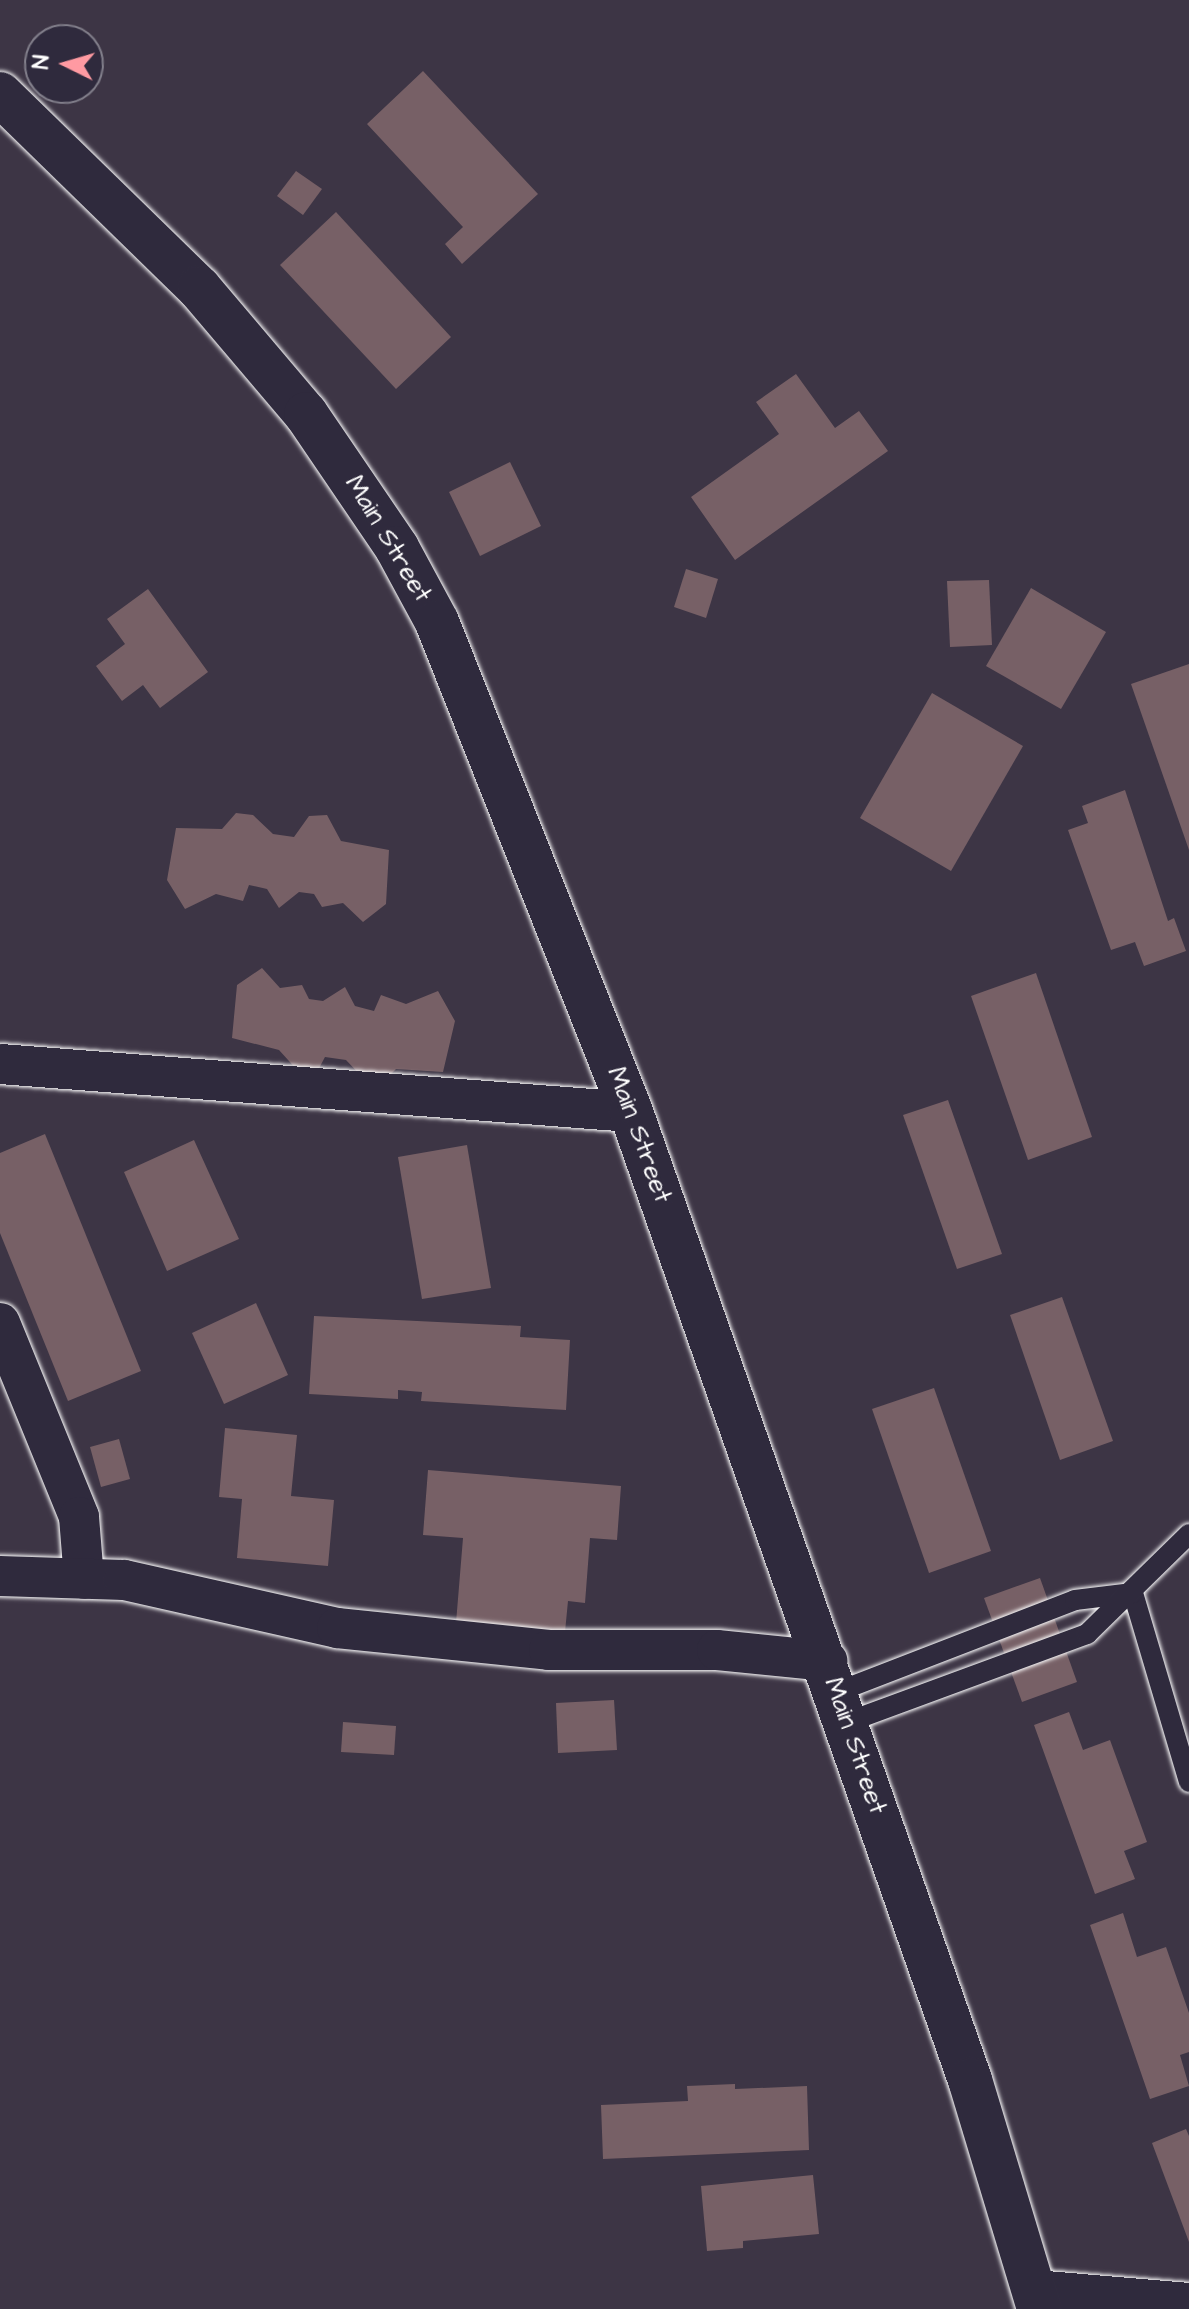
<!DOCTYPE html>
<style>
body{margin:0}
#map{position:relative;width:1189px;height:2309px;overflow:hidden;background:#3d3545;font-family:"Architects Daughter",sans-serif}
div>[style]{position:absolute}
.building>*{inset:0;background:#776066}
.roads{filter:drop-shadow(0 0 2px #fff) drop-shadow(0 0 2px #fff)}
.lane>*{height:20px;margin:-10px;padding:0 10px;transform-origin:10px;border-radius:10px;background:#2f2a3d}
.street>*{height:40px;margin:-20px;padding:0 20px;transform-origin:20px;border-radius:20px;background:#2f2a3d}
.secondary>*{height:44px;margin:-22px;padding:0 22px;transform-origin:22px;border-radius:22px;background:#2f2a3d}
span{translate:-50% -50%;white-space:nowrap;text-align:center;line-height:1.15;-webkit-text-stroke:7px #2f2a3d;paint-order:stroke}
.street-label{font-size:26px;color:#fff}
.north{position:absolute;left:24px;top:24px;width:80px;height:80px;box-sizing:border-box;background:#2f2a3d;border:2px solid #827f8b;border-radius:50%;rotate:275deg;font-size:22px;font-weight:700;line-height:32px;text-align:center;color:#fff}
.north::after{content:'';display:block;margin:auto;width:28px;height:36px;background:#ff9aa2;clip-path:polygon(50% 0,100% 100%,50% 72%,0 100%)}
</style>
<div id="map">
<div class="building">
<div style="clip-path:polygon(423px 71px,538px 194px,462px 264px,445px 244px,463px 227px,367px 124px)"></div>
<div style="clip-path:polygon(296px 171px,322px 189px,303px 215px,277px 196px)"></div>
<div style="clip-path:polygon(336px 212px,451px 337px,396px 389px,280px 265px)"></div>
<div style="clip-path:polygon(796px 374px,835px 428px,859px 411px,888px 451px,735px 560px,691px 497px,779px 434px,756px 402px)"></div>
<div style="clip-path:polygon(510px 462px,541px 526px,480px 556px,449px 492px)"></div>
<div style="clip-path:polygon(686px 569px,718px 579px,706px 618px,674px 607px)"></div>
<div style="clip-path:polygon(989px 580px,992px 645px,950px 647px,947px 581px)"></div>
<div style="clip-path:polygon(1031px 588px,1106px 632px,1061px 709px,986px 666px)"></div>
<div style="clip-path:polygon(148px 589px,208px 672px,160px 708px,143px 685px,122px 701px,96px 666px,125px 644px,107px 619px)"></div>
<div style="clip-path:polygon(1189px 664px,1189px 850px,1131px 684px)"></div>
<div style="clip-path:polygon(932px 693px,1023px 746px,951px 871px,860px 818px)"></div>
<div style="clip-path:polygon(1125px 790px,1168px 921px,1174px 918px,1186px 951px,1144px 966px,1135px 942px,1111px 950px,1068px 830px,1088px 823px,1082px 806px)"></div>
<div style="clip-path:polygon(236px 813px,253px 815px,273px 834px,294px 837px,309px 816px,327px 815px,341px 841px,389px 850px,386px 904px,363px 922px,343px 903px,322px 907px,314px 894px,299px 892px,279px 908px,267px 889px,249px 885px,243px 901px,216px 894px,185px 909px,167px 880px,176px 828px,222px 829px)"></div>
<div style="clip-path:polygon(262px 968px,280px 988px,302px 985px,309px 999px,323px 1001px,345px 987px,355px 1006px,374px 1011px,381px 995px,406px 1004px,438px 991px,455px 1021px,443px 1072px,396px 1069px,382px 1083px,365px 1080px,346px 1060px,325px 1057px,317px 1072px,298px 1071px,279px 1050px,232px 1038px,237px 985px)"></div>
<div style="clip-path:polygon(1036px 973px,1092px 1137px,1028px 1160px,971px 996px)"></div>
<div style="clip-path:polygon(948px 1100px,1002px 1254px,957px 1269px,903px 1115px)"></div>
<div style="clip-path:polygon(45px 1134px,141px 1371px,68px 1401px,0 1233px,0 1153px)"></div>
<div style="clip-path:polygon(194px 1140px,239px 1239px,167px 1271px,124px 1172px)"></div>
<div style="clip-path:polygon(467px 1145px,491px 1288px,422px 1299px,398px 1157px)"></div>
<div style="clip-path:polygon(1062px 1297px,1113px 1441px,1060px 1460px,1010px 1315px)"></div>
<div style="clip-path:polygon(256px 1303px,288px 1375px,224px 1404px,192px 1333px)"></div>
<div style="clip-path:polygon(314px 1316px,521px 1326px,520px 1337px,570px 1340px,566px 1410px,421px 1401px,422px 1392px,398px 1390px,398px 1399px,309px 1394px)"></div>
<div style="clip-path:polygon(934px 1388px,991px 1551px,929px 1573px,872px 1409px)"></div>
<div style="clip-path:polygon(225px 1428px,297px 1435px,291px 1496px,334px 1500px,328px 1566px,237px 1558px,242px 1499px,219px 1497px)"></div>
<div style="clip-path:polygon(119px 1439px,130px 1479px,101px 1487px,90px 1447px)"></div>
<div style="clip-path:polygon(428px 1470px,621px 1486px,617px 1540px,590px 1538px,585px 1603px,568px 1601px,565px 1632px,456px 1623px,463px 1538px,423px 1535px)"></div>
<div style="clip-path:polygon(1040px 1578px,1077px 1682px,1022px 1702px,984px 1598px)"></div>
<div style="clip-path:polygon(614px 1700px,617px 1750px,558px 1753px,556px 1703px)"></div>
<div style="clip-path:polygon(1069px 1712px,1083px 1750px,1110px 1740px,1147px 1842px,1124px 1851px,1135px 1879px,1095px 1894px,1034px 1725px)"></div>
<div style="clip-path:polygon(343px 1722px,396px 1726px,394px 1755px,341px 1752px)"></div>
<div style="clip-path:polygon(1123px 1913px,1137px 1957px,1166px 1947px,1189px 2013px,1189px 2052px,1180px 2055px,1189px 2086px,1150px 2099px,1090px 1925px)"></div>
<div style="clip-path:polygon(735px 2084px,735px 2089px,807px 2086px,809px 2150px,603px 2159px,601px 2105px,688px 2101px,687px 2086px)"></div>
<div style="clip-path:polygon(1186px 2129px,1189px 2136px,1189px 2242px,1152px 2143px)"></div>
<div style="clip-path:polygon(813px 2175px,819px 2234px,743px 2241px,743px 2248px,707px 2251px,701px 2186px)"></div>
</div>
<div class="roads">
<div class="lane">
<div style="left:1133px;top:1593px;width:197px;rotate:73.5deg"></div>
<div style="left:837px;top:1692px;width:255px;rotate:-21.1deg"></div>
<div style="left:1075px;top:1600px;width:58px;rotate:-6.9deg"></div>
<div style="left:848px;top:1722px;width:255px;rotate:-20.2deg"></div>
<div style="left:1087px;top:1634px;width:143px;rotate:-44.4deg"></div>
</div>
<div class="street">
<div style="left:0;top:1064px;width:633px;rotate:4.35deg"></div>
<div style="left:0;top:1323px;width:209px;rotate:67.8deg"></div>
<div style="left:79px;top:1517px;width:62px;rotate:85.4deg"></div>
<div style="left:0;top:1576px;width:124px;rotate:1.8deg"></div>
<div style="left:124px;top:1580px;width:218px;rotate:12.7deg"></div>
<div style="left:337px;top:1628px;width:213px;rotate:5.9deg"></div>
<div style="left:549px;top:1650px;width:168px"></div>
<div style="left:717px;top:1650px;width:111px;rotate:5.7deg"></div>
<div style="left:1034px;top:2290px;width:156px;rotate:4.8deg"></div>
</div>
<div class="secondary">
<div style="left:0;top:94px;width:278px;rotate:44.3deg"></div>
<div style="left:199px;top:288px;width:165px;rotate:49.7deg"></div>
<div style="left:306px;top:414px;width:162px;rotate:55.8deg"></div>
<div style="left:397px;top:548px;width:84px;rotate:61.6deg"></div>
<div style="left:437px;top:622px;width:527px;rotate:68.4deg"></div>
<div style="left:631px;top:1112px;width:1026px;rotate:70.7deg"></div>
<div style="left:970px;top:2080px;width:239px;rotate:73.2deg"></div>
</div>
</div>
<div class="street-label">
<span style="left:388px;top:539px;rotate:59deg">Main Street</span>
<span style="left:639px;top:1135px;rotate:70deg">Main Street</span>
<span style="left:855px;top:1746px;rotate:71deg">Main Street</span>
</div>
<div class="north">N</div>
</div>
